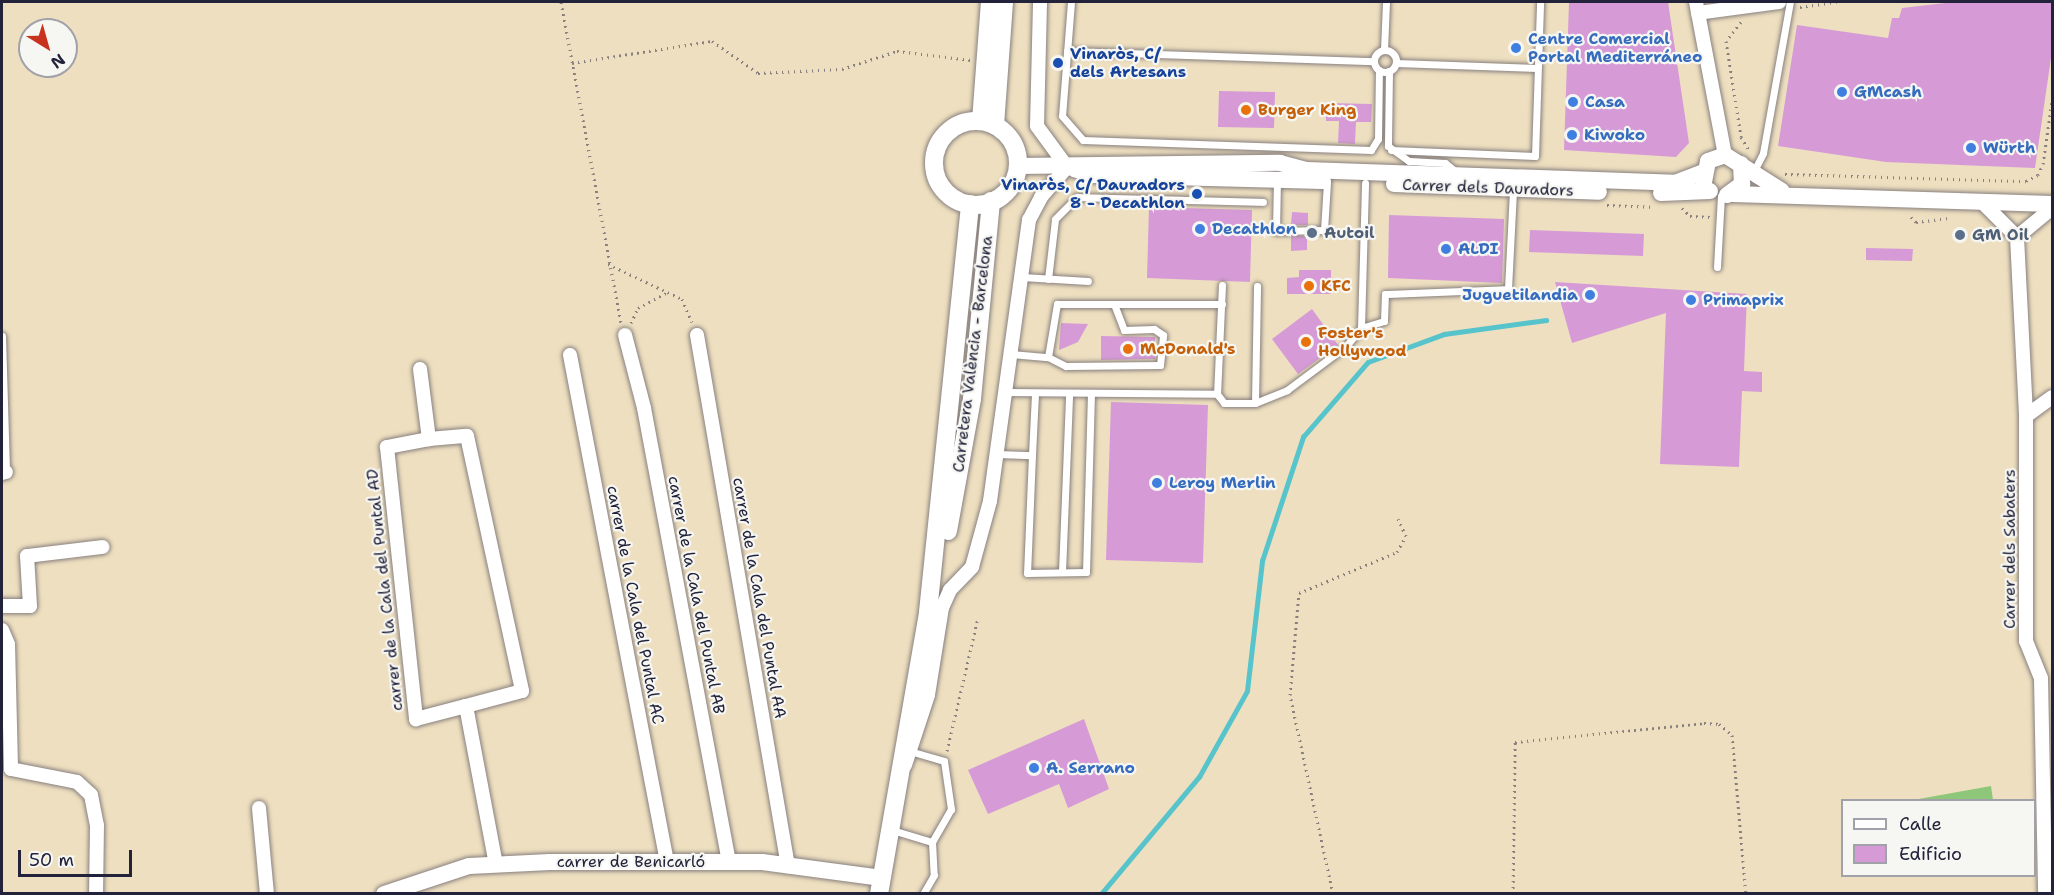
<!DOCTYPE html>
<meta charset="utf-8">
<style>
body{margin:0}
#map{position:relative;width:2054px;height:895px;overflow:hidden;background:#eedfc0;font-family:"Shantell Sans",sans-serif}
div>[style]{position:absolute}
.green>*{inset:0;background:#8ec77a}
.stream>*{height:4.5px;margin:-2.25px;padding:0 2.25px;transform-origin:2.25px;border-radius:2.25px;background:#57c4cc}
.building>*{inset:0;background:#d69bd7}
.path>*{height:3px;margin-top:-1.5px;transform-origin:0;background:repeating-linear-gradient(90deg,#88807e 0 1.5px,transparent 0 6px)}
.roads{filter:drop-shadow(0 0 2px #88807e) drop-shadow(0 0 2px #88807e)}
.service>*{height:7px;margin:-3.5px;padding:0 3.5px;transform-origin:3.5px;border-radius:3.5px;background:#fff}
.service>.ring{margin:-3.5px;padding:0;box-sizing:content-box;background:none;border:7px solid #fff;border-radius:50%}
.minor>*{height:14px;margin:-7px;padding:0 7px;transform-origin:7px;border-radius:7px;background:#fff}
.tertiary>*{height:16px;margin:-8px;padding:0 8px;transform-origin:8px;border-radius:8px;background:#fff}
.secondary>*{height:18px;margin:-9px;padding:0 9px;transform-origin:9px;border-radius:9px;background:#fff}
.secondary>.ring{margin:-9px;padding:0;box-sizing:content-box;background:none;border:18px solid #fff;border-radius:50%}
.dots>*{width:16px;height:16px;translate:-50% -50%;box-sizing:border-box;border:3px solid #f6f6f2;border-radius:50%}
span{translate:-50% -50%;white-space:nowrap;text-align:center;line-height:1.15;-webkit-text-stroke:4.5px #f6f6f2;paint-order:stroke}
.shop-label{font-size:16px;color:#366cbe;font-weight:700}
.left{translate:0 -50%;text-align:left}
.right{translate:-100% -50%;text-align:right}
.transit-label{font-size:16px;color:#164399;font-weight:700}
.food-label{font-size:16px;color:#c56008;font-weight:700}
.street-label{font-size:16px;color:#22223b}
.service-label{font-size:16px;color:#4e5e75;font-weight:700}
.frame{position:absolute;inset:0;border:3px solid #22223b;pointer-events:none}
.legend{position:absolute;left:1841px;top:799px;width:195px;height:78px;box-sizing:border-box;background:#f6f6f2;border:2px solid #a1a1a9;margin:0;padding:8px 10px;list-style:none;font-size:18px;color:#22223b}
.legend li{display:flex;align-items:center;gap:12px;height:30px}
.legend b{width:30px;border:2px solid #a1a1a9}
.north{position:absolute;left:18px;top:18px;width:60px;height:60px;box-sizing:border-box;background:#f6f6f2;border:2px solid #a1a1a9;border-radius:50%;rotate:143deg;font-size:16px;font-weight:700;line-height:24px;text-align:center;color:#22223b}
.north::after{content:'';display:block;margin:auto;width:21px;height:27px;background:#c8321e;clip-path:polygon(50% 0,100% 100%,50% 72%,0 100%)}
.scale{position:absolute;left:18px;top:850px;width:114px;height:27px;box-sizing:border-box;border:3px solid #22223b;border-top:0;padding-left:8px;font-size:18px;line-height:21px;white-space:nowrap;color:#22223b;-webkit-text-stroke:4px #f6f6f2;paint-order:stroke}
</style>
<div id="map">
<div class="green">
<div style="clip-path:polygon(1991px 786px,1993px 800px,1913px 800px)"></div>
</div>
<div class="stream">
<div style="left:1101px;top:894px;width:153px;rotate:-50.1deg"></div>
<div style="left:1199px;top:777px;width:98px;rotate:-60.8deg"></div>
<div style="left:1247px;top:691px;width:131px;rotate:-83.4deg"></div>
<div style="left:1262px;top:561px;width:131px;rotate:-71.7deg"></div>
<div style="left:1303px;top:437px;width:99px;rotate:-49.1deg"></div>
<div style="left:1368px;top:362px;width:81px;rotate:-20.2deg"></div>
<div style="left:1444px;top:334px;width:103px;rotate:-7.8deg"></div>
</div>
<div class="building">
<div style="clip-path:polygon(1569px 2px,1668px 2px,1689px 143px,1676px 157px,1564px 150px)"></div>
<div style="clip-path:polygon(1954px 2px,2052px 2px,2052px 51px,2035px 168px,1886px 162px,1778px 146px,1797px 25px,1888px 38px,1892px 18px,1899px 18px,1902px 8px)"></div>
<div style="clip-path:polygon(1219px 91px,1275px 92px,1274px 128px,1218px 127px)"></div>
<div style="clip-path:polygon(1326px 103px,1372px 104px,1371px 122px,1356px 122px,1355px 144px,1338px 143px,1339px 121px,1326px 121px)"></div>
<div style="clip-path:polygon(1149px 207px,1252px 210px,1250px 282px,1147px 278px)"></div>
<div style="clip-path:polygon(1292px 212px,1308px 213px,1308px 225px,1291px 225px)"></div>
<div style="clip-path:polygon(1389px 215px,1504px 219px,1502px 283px,1388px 278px)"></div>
<div style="clip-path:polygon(1530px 230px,1644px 234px,1643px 256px,1529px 252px)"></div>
<div style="clip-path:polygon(1291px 236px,1307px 236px,1307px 250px,1291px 251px)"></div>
<div style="clip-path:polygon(1866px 248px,1913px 249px,1912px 261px,1866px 260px)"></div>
<div style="clip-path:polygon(1299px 270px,1331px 270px,1331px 294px,1287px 294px,1287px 278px,1299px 277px)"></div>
<div style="clip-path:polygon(1555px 282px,1747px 294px,1744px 371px,1762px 372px,1762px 392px,1742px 391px,1739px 467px,1660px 464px,1666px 313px,1572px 343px)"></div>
<div style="clip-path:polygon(1312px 309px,1338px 345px,1298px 374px,1272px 339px)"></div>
<div style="clip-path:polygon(1061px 323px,1088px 324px,1078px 342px,1059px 350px)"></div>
<div style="clip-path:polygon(1101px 336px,1155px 337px,1155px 359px,1101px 360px)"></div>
<div style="clip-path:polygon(1111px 402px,1208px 405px,1203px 563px,1106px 560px)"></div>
<div style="clip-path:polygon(1084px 719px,1109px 789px,1068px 808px,1059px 784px,988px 814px,968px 770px)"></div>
</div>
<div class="path">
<div style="left:561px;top:2px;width:326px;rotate:79.4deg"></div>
<div style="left:1800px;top:7px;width:37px;rotate:-8deg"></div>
<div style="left:1741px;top:22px;width:24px;rotate:128deg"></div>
<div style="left:1726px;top:41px;width:97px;rotate:81.1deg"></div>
<div style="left:1741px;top:137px;width:15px;rotate:58deg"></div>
<div style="left:572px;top:63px;width:142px;rotate:-8.9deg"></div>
<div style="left:712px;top:41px;width:56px;rotate:34.8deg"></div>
<div style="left:758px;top:73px;width:84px;rotate:-2.7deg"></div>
<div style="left:842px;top:69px;width:58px;rotate:-18.1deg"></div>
<div style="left:897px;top:51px;width:75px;rotate:6.9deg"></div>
<div style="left:1785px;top:174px;width:241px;rotate:1.7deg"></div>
<div style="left:2026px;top:181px;width:13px;rotate:-27deg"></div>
<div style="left:2038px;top:175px;width:12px;rotate:-66deg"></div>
<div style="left:2043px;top:164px;width:64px;rotate:-81.9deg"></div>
<div style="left:1607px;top:205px;width:48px;rotate:2.4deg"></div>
<div style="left:1682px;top:208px;width:11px;rotate:45deg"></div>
<div style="left:1690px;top:216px;width:21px;rotate:3deg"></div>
<div style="left:1911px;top:217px;width:7px;rotate:45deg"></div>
<div style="left:1916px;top:222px;width:35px;rotate:-7deg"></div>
<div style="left:608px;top:264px;width:82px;rotate:25.3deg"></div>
<div style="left:682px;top:299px;width:25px;rotate:67deg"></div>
<div style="left:631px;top:323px;width:17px;rotate:-65deg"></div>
<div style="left:638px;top:308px;width:34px;rotate:-28deg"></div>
<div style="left:947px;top:751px;width:137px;rotate:-76.9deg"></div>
<div style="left:1333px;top:894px;width:204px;rotate:-102.2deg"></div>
<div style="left:1290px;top:695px;width:102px;rotate:-85deg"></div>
<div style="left:1299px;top:593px;width:106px;rotate:-22.7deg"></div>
<div style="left:1397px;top:552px;width:18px;rotate:-61deg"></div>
<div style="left:1406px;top:536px;width:19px;rotate:-115deg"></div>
<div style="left:1513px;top:894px;width:152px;rotate:-89.2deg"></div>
<div style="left:1515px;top:742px;width:190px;rotate:-5.7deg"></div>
<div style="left:1704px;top:723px;width:15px;rotate:4deg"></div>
<div style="left:1719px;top:724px;width:17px;rotate:40deg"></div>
<div style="left:1732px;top:735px;width:160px;rotate:85deg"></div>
</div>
<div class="roads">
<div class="service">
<div style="left:1071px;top:2px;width:114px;rotate:94.5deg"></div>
<div style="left:1062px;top:116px;width:32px;rotate:49deg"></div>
<div style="left:1083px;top:140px;width:288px;rotate:2deg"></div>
<div style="left:1371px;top:150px;width:13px;rotate:-58deg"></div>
<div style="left:1378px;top:139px;width:69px;rotate:-89.2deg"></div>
<div style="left:1384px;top:50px;width:48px;rotate:-87.6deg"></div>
<div class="ring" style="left:1374px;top:50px;width:15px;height:15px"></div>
<div style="left:1067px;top:51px;width:307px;rotate:1.9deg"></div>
<div style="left:1396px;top:63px;width:141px;rotate:2deg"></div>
<div style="left:1389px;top:71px;width:75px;rotate:90.8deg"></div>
<div style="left:1388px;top:146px;width:26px;rotate:36deg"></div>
<div style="left:1409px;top:161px;width:36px;rotate:3deg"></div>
<div style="left:1445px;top:163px;width:14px;rotate:39deg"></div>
<div style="left:1391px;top:150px;width:144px;rotate:2.4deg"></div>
<div style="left:1535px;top:156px;width:154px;rotate:-88.1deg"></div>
<div style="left:1754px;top:171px;width:20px;rotate:-63deg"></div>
<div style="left:1763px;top:153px;width:153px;rotate:-79.9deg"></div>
<div style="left:1277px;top:179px;width:52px;rotate:91.1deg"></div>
<div style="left:1276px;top:231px;width:48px;rotate:-1.2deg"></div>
<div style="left:1324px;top:230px;width:48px;rotate:-86.4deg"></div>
<div style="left:1717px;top:267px;width:71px;rotate:-86.8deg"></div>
<div style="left:1022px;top:277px;width:66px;rotate:3.5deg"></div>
<div style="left:1048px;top:279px;width:60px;rotate:-83.3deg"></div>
<div style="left:1055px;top:219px;width:31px;rotate:-45deg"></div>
<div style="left:1077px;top:197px;width:186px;rotate:1.5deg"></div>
<div style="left:1222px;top:285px;width:109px;rotate:92.6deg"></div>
<div style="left:1217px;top:394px;width:11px;rotate:52deg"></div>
<div style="left:1224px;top:403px;width:31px"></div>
<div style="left:1255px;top:403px;width:35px;rotate:-22deg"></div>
<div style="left:1287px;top:390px;width:74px;rotate:-36.7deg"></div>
<div style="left:1346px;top:346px;width:23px;rotate:-50deg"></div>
<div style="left:1361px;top:328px;width:145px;rotate:-88.4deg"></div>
<div style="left:1361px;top:328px;width:24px;rotate:-17deg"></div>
<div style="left:1384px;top:321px;width:27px;rotate:-88deg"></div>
<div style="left:1385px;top:294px;width:123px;rotate:-2.3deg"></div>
<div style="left:1508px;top:289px;width:99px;rotate:-87.1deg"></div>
<div style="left:2px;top:336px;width:136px;rotate:88.3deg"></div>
<div style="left:1011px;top:354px;width:37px;rotate:5deg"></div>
<div style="left:1048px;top:357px;width:20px;rotate:27deg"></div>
<div style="left:1066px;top:366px;width:94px;rotate:-0.6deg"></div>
<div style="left:1160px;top:365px;width:30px;rotate:-84deg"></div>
<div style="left:1163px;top:335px;width:11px;rotate:-146deg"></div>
<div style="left:1154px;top:329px;width:30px;rotate:178deg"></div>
<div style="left:1124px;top:330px;width:25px;rotate:-111deg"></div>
<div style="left:1048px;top:357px;width:54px;rotate:-80.4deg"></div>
<div style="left:1057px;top:304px;width:165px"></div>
<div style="left:1005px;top:392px;width:212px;rotate:0.5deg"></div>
<div style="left:1255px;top:403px;width:117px;rotate:-89deg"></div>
<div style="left:997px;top:454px;width:35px;rotate:2deg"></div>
<div style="left:1032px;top:455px;width:118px;rotate:92.4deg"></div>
<div style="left:1027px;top:573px;width:59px;rotate:-1deg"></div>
<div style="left:1086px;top:572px;width:179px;rotate:-88.4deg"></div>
<div style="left:1032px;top:455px;width:62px;rotate:-87.2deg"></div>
<div style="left:1062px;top:572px;width:178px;rotate:-87.7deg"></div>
<div style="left:913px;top:752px;width:32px;rotate:16deg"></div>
<div style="left:944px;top:761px;width:49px;rotate:81.7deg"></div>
<div style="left:951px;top:809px;width:38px;rotate:120deg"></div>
<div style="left:892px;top:830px;width:42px;rotate:16.7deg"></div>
<div style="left:932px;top:842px;width:33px;rotate:87deg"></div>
<div style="left:934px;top:875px;width:22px;rotate:120deg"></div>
</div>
<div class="minor">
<div style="left:1696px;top:2px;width:156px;rotate:79.3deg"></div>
<div style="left:1698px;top:13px;width:82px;rotate:-7.7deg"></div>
<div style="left:1983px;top:203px;width:48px;rotate:45deg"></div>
<div style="left:2017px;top:237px;width:179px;rotate:87.1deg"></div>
<div style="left:2026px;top:416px;width:225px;rotate:90deg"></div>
<div style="left:2026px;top:641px;width:40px;rotate:68deg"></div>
<div style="left:2041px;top:678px;width:216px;rotate:88.9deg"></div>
<div style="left:2017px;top:237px;width:45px;rotate:-39.6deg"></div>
<div style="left:625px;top:335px;width:75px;rotate:75.4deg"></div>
<div style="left:644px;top:408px;width:462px;rotate:79.4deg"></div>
<div style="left:697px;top:335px;width:539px;rotate:80.28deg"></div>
<div style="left:570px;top:355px;width:516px;rotate:79.17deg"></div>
<div style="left:420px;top:369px;width:71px;rotate:82.7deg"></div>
<div style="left:429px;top:439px;width:43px;rotate:169.2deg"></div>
<div style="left:387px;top:447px;width:274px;rotate:83.9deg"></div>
<div style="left:416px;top:719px;width:52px;rotate:-14.6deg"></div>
<div style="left:466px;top:706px;width:162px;rotate:79.3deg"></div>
<div style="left:2026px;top:416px;width:32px;rotate:-36deg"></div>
<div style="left:429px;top:439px;width:38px;rotate:-5deg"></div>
<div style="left:467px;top:436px;width:261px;rotate:77.8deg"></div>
<div style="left:522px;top:691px;width:58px;rotate:165deg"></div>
<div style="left:2px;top:473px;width:4px;rotate:-14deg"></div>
<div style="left:2px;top:606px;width:28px"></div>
<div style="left:30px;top:606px;width:50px;rotate:-93.4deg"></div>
<div style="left:27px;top:556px;width:76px;rotate:-6.8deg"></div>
<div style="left:2px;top:630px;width:15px;rotate:67deg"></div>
<div style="left:8px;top:644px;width:125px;rotate:88.6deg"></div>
<div style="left:11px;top:769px;width:67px;rotate:11.1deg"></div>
<div style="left:77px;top:782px;width:19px;rotate:43deg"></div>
<div style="left:91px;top:795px;width:31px;rotate:79deg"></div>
<div style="left:97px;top:825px;width:69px;rotate:90.8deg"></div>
<div style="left:905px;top:765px;width:74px;rotate:-71.8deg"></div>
<div style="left:928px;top:695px;width:88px;rotate:-80.9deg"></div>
<div style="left:942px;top:608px;width:20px;rotate:-66deg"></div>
<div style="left:950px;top:590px;width:32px;rotate:-46deg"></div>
<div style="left:972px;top:567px;width:68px;rotate:-74.7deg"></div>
<div style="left:990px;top:501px;width:284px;rotate:-82.1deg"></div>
<div style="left:1029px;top:220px;width:26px;rotate:-62deg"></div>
<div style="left:1041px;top:197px;width:40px;rotate:-49deg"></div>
<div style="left:1067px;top:167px;width:51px;rotate:-126.2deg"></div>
<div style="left:1037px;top:126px;width:124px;rotate:-88.6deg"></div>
<div style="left:259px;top:808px;width:86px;rotate:84.7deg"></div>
</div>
<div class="tertiary">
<div style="left:1017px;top:166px;width:263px;rotate:-0.7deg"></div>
<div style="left:1280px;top:163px;width:28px;rotate:15deg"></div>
<div style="left:1307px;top:170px;width:368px;rotate:2deg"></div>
<div style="left:1675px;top:183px;width:30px;rotate:-21deg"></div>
<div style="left:1074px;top:169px;width:22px;rotate:16deg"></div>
<div style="left:1095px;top:175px;width:228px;rotate:1.5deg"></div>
<div style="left:1704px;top:182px;width:21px;rotate:-79deg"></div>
<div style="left:1708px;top:161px;width:18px;rotate:-19deg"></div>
<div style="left:1725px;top:155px;width:67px;rotate:32.3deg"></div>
<div style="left:1394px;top:184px;width:205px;rotate:2.2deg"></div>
<div style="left:1661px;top:193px;width:49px;rotate:-2.3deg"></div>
<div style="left:1733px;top:194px;width:319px;rotate:1.8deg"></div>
<div style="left:1727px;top:195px;width:19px;rotate:-36deg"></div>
<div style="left:1742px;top:184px;width:20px;rotate:-93deg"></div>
<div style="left:384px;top:894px;width:89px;rotate:-18.2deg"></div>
<div style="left:469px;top:866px;width:81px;rotate:-2.8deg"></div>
<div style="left:550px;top:862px;width:212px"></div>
<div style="left:762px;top:862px;width:121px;rotate:7.6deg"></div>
</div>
<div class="secondary">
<div style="left:981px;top:121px;width:119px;rotate:-85.7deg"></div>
<div class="ring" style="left:934px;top:121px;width:66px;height:66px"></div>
<div style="left:995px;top:125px;width:123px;rotate:-85.8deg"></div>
<div style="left:948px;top:531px;width:134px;rotate:-79.7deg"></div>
<div style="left:972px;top:399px;width:199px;rotate:-84.5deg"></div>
<div style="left:879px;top:894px;width:286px;rotate:-80.1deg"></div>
<div style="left:928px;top:612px;width:410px;rotate:-84.1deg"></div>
</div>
</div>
<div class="dots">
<div style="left:1516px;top:48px;background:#3f7fe0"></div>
<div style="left:1058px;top:63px;background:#1a4fb4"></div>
<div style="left:1842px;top:92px;background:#3f7fe0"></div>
<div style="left:1573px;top:102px;background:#3f7fe0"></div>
<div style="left:1246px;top:110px;background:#e8710a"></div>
<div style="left:1572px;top:135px;background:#3f7fe0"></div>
<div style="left:1971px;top:148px;background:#3f7fe0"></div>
<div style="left:1197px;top:194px;background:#1a4fb4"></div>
<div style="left:1200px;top:229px;background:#3f7fe0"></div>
<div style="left:1312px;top:233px;background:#5c6f8a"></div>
<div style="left:1960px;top:235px;background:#5c6f8a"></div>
<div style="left:1446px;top:249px;background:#3f7fe0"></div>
<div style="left:1309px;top:286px;background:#e8710a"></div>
<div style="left:1590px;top:295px;background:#3f7fe0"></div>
<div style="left:1691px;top:300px;background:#3f7fe0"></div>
<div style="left:1306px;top:342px;background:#e8710a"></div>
<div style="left:1128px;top:349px;background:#e8710a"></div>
<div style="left:1157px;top:483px;background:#3f7fe0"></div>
<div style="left:1034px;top:768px;background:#3f7fe0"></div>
</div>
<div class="shop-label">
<span class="left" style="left:1528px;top:48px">Centre Comercial<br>Portal Mediterráneo</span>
<span class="left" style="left:1854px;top:92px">GMcash</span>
<span class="left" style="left:1585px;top:102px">Casa</span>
<span class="left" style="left:1584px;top:135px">Kiwoko</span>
<span class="left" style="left:1983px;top:148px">Würth</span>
<span class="left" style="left:1212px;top:229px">Decathlon</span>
<span class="left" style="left:1458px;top:249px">ALDI</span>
<span class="right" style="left:1578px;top:295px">Juguetilandia</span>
<span class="left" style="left:1703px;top:300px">Primaprix</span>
<span class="left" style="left:1169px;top:483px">Leroy Merlin</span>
<span class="left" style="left:1046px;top:768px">A. Serrano</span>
</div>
<div class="transit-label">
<span class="left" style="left:1070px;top:63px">Vinaròs, C/<br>dels Artesans</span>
<span class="right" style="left:1185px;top:194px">Vinaròs, C/ Dauradors<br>8 - Decathlon</span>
</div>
<div class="food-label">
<span class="left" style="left:1258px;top:110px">Burger King</span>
<span class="left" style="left:1321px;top:286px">KFC</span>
<span class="left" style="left:1318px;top:342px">Foster's<br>Hollywood</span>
<span class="left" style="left:1140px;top:349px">McDonald's</span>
</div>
<div class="street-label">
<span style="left:1488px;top:188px;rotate:2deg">Carrer dels Dauradors</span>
<span style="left:973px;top:354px;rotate:-83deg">Carretera València - Barcelona</span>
<span style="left:2010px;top:549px;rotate:-90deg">Carrer dels Sabaters</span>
<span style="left:385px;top:590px;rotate:-96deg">carrer de la Cala del Puntal AD</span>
<span style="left:696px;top:595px;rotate:79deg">carrer de la Cala del Puntal AB</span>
<span style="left:759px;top:598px;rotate:80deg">carrer de la Cala del Puntal AA</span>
<span style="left:635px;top:605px;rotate:79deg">carrer de la Cala del Puntal AC</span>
<span style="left:631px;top:862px">carrer de Benicarló</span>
</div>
<div class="service-label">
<span class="left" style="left:1324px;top:233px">Autoil</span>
<span class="left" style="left:1972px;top:235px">GM Oil</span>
</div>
<div class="frame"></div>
<ul class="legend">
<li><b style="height:8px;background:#fff"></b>Calle</li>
<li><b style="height:16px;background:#d69bd7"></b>Edificio</li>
</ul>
<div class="north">N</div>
<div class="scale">50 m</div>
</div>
